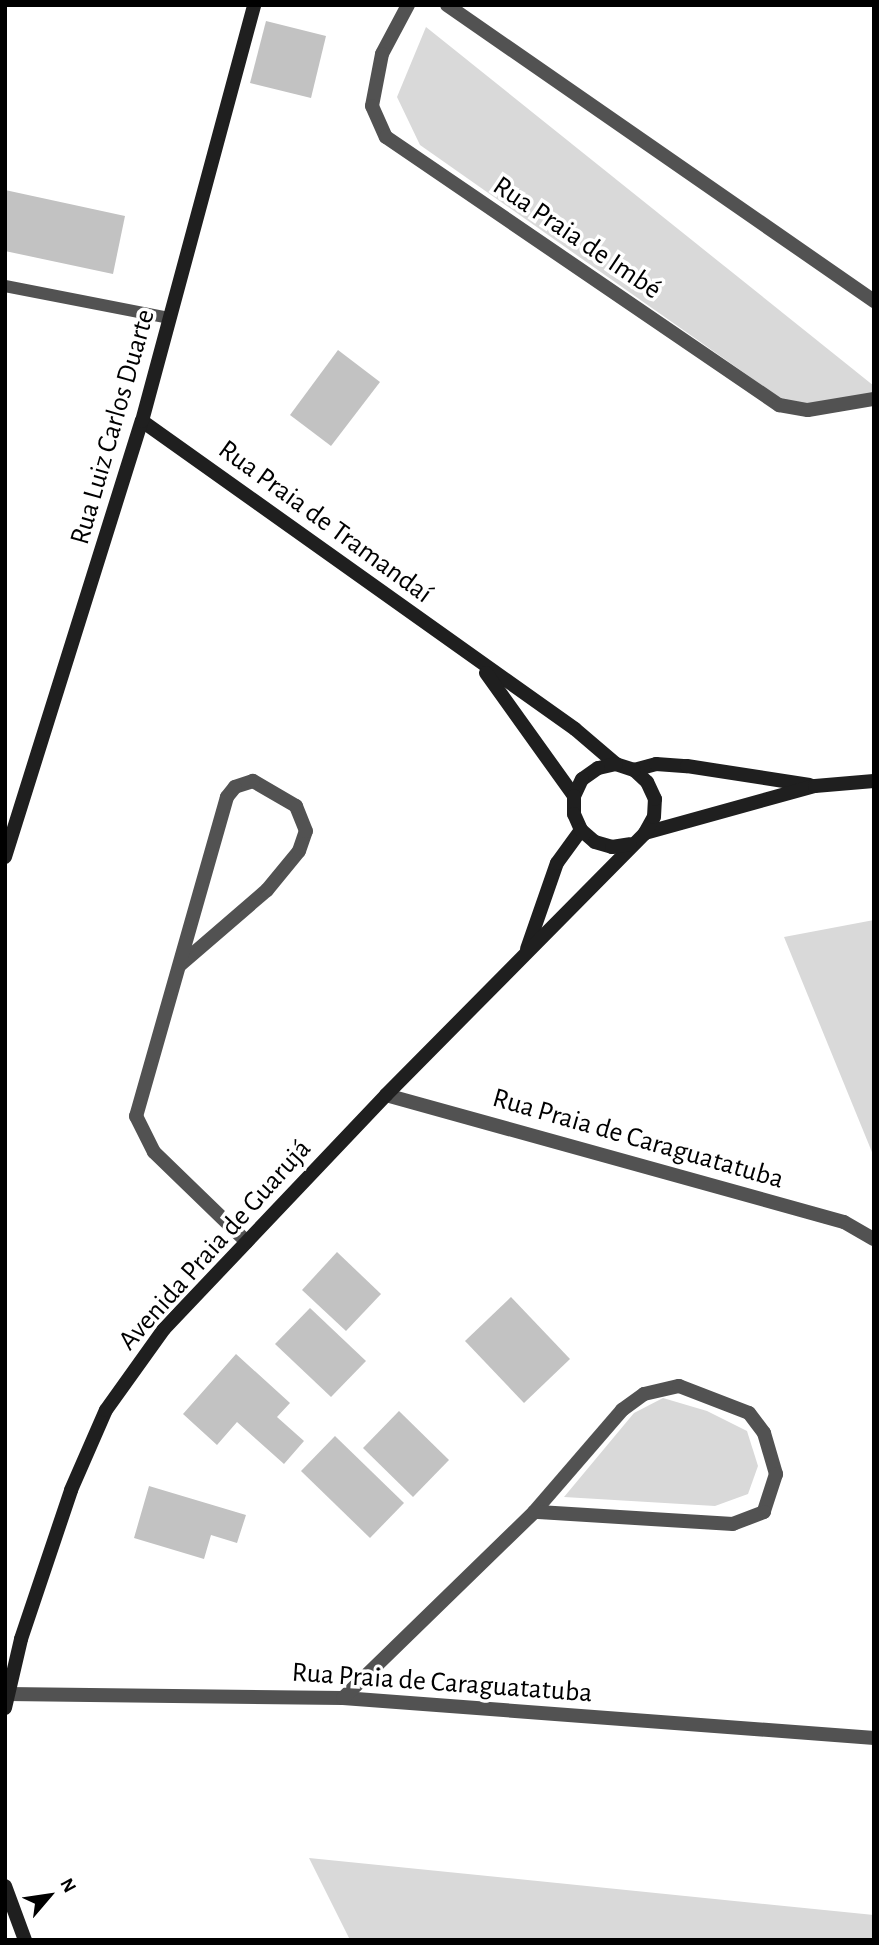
<!DOCTYPE html>
<meta charset="utf-8">
<style>
body{margin:0}
#map{position:relative;width:879px;height:1945px;overflow:hidden;background:#fff;font-family:"Alegreya Sans",sans-serif}
div>[style]{position:absolute}
.green>*{inset:0;background:#d9d9d9}
.building>*{inset:0;background:#c2c2c2}
.lane>*{height:12px;margin:-6px;padding:0 6px;transform-origin:6px;border-radius:6px;background:#525252}
.street>*{height:14px;margin:-7px;padding:0 7px;transform-origin:7px;border-radius:7px;background:#525252}
.secondary>*{height:14px;margin:-7px;padding:0 7px;transform-origin:7px;border-radius:7px;background:#1f1f1f}
span{translate:-50% -50%;white-space:nowrap;text-align:center;line-height:1.15;-webkit-text-stroke:7px #fff;paint-order:stroke}
.street-label{font-size:28px;color:#000}
.frame{position:absolute;inset:0;border:7px solid #000;pointer-events:none}
.north{position:absolute;left:14px;top:1861px;width:70px;height:70px;-webkit-text-stroke:5px #fff;paint-order:stroke;rotate:61deg;font-size:19px;font-weight:700;line-height:28px;text-align:center;color:#000}
.north::after{content:'';display:block;margin:auto;width:24px;height:32px;background:#000;clip-path:polygon(50% 0,100% 100%,50% 72%,0 100%)}
</style>
<div id="map">
<div class="green">
<div style="clip-path:polygon(426px 27px,874px 386px,874px 402px,797px 410px,420px 145px,397px 97px)"></div>
<div style="clip-path:polygon(874px 920px,874px 1157px,784px 937px)"></div>
<div style="clip-path:polygon(663px 1398px,707px 1411px,747px 1431px,758px 1466px,748px 1494px,715px 1506px,564px 1497px,634px 1413px)"></div>
<div style="clip-path:polygon(309px 1858px,874px 1915px,874px 1940px,350px 1940px)"></div>
</div>
<div class="building">
<div style="clip-path:polygon(266px 21px,326px 36px,311px 98px,250px 83px)"></div>
<div style="clip-path:polygon(5px 190px,125px 216px,113px 274px,5px 251px)"></div>
<div style="clip-path:polygon(338px 350px,380px 382px,331px 446px,290px 415px)"></div>
<div style="clip-path:polygon(337px 1252px,381px 1294px,346px 1331px,302px 1290px)"></div>
<div style="clip-path:polygon(511px 1297px,570px 1359px,524px 1403px,465px 1341px)"></div>
<div style="clip-path:polygon(310px 1308px,366px 1361px,331px 1397px,275px 1344px)"></div>
<div style="clip-path:polygon(236px 1354px,290px 1403px,277px 1417px,304px 1441px,284px 1464px,237px 1422px,217px 1445px,183px 1414px)"></div>
<div style="clip-path:polygon(399px 1411px,449px 1460px,413px 1497px,363px 1448px)"></div>
<div style="clip-path:polygon(335px 1436px,404px 1503px,370px 1538px,301px 1471px)"></div>
<div style="clip-path:polygon(149px 1486px,246px 1515px,237px 1543px,211px 1535px,204px 1559px,134px 1538px)"></div>
</div>
<div class="lane">
<div style="left:5px;top:286px;width:168px;rotate:11deg"></div>
</div>
<div class="street">
<div style="left:408px;top:5px;width:55px;rotate:118deg"></div>
<div style="left:382px;top:54px;width:53px;rotate:100.9deg"></div>
<div style="left:372px;top:106px;width:34px;rotate:66deg"></div>
<div style="left:386px;top:137px;width:476px;rotate:34.3deg"></div>
<div style="left:779px;top:405px;width:29px;rotate:10deg"></div>
<div style="left:808px;top:410px;width:67px;rotate:-9.5deg"></div>
<div style="left:447px;top:5px;width:520px;rotate:34.73deg"></div>
<div style="left:180px;top:965px;width:115px;rotate:-40.8deg"></div>
<div style="left:267px;top:890px;width:50px;rotate:-50.6deg"></div>
<div style="left:299px;top:851px;width:21px;rotate:-71deg"></div>
<div style="left:306px;top:831px;width:27px;rotate:-112deg"></div>
<div style="left:296px;top:806px;width:50px;rotate:-149.8deg"></div>
<div style="left:253px;top:781px;width:19px;rotate:162deg"></div>
<div style="left:235px;top:787px;width:13px;rotate:129deg"></div>
<div style="left:227px;top:797px;width:332px;rotate:105.9deg"></div>
<div style="left:136px;top:1116px;width:40px;rotate:63.4deg"></div>
<div style="left:154px;top:1152px;width:129px;rotate:44.1deg"></div>
<div style="left:386px;top:1095px;width:475px;rotate:15.5deg"></div>
<div style="left:844px;top:1222px;width:34px;rotate:30deg"></div>
<div style="left:7px;top:1694px;width:336px;rotate:0.7deg"></div>
<div style="left:343px;top:1698px;width:533px;rotate:4.31deg"></div>
<div style="left:343px;top:1698px;width:267px;rotate:-44.2deg"></div>
<div style="left:534px;top:1512px;width:135px;rotate:-49.2deg"></div>
<div style="left:622px;top:1410px;width:27px;rotate:-36deg"></div>
<div style="left:644px;top:1394px;width:36px;rotate:-13deg"></div>
<div style="left:679px;top:1386px;width:75px;rotate:21.1deg"></div>
<div style="left:749px;top:1413px;width:25px;rotate:53deg"></div>
<div style="left:764px;top:1433px;width:43px;rotate:73.7deg"></div>
<div style="left:776px;top:1474px;width:40px;rotate:108deg"></div>
<div style="left:764px;top:1512px;width:33px;rotate:159deg"></div>
<div style="left:733px;top:1524px;width:199px;rotate:-176.5deg"></div>
</div>
<div class="secondary">
<div style="left:142px;top:421px;width:531px;rotate:35.42deg"></div>
<div style="left:575px;top:729px;width:54px;rotate:40.5deg"></div>
<div style="left:486px;top:673px;width:151px;rotate:54.4deg"></div>
<div style="left:634px;top:770px;width:23px;rotate:-15deg"></div>
<div style="left:656px;top:764px;width:31px;rotate:4deg"></div>
<div style="left:687px;top:766px;width:124px;rotate:8.8deg"></div>
<div style="left:645px;top:833px;width:176px;rotate:-15.5deg"></div>
<div style="left:815px;top:786px;width:59px;rotate:-4.8deg"></div>
<div style="left:5px;top:857px;width:457px;rotate:-72.6deg"></div>
<div style="left:142px;top:421px;width:431px;rotate:-74.9deg"></div>
<div style="left:527px;top:949px;width:91px;rotate:-70.8deg"></div>
<div style="left:557px;top:863px;width:41px;rotate:-54deg"></div>
<div style="left:5px;top:1708px;width:71px;rotate:-76.9deg"></div>
<div style="left:21px;top:1639px;width:157px;rotate:-71.4deg"></div>
<div style="left:71px;top:1490px;width:87px;rotate:-66.4deg"></div>
<div style="left:106px;top:1410px;width:100px;rotate:-54.4deg"></div>
<div style="left:164px;top:1329px;width:323px;rotate:-46.5deg"></div>
<div style="left:386px;top:1095px;width:368px;rotate:-45.3deg"></div>
<div style="left:645px;top:833px;width:18px;rotate:-61deg"></div>
<div style="left:654px;top:817px;width:18px;rotate:-87deg"></div>
<div style="left:655px;top:799px;width:19px;rotate:-115deg"></div>
<div style="left:647px;top:782px;width:18px;rotate:-137deg"></div>
<div style="left:634px;top:770px;width:19px;rotate:-162deg"></div>
<div style="left:616px;top:764px;width:18px;rotate:167deg"></div>
<div style="left:598px;top:768px;width:19px;rotate:145deg"></div>
<div style="left:582px;top:779px;width:19px;rotate:115deg"></div>
<div style="left:574px;top:796px;width:18px;rotate:90deg"></div>
<div style="left:574px;top:814px;width:17px;rotate:66deg"></div>
<div style="left:581px;top:830px;width:18px;rotate:41deg"></div>
<div style="left:595px;top:842px;width:18px;rotate:16deg"></div>
<div style="left:612px;top:847px;width:18px;rotate:-9deg"></div>
<div style="left:5px;top:1886px;width:58px;rotate:69.7deg"></div>
</div>
<div class="street-label">
<span style="left:577px;top:238px;rotate:34deg">Rua Praia de Imbé</span>
<span style="left:113px;top:427px;rotate:-74deg">Rua Luiz Carlos Duarte</span>
<span style="left:325px;top:522px;rotate:36deg">Rua Praia de Tramandaí</span>
<span style="left:638px;top:1139px;rotate:16deg">Rua Praia de Caraguatatuba</span>
<span style="left:215px;top:1245px;rotate:-48deg">Avenida Praia de Guarujá</span>
<span style="left:442px;top:1683px;rotate:4deg">Rua Praia de Caraguatatuba</span>
</div>
<div class="frame"></div>
<div class="north">N</div>
</div>
